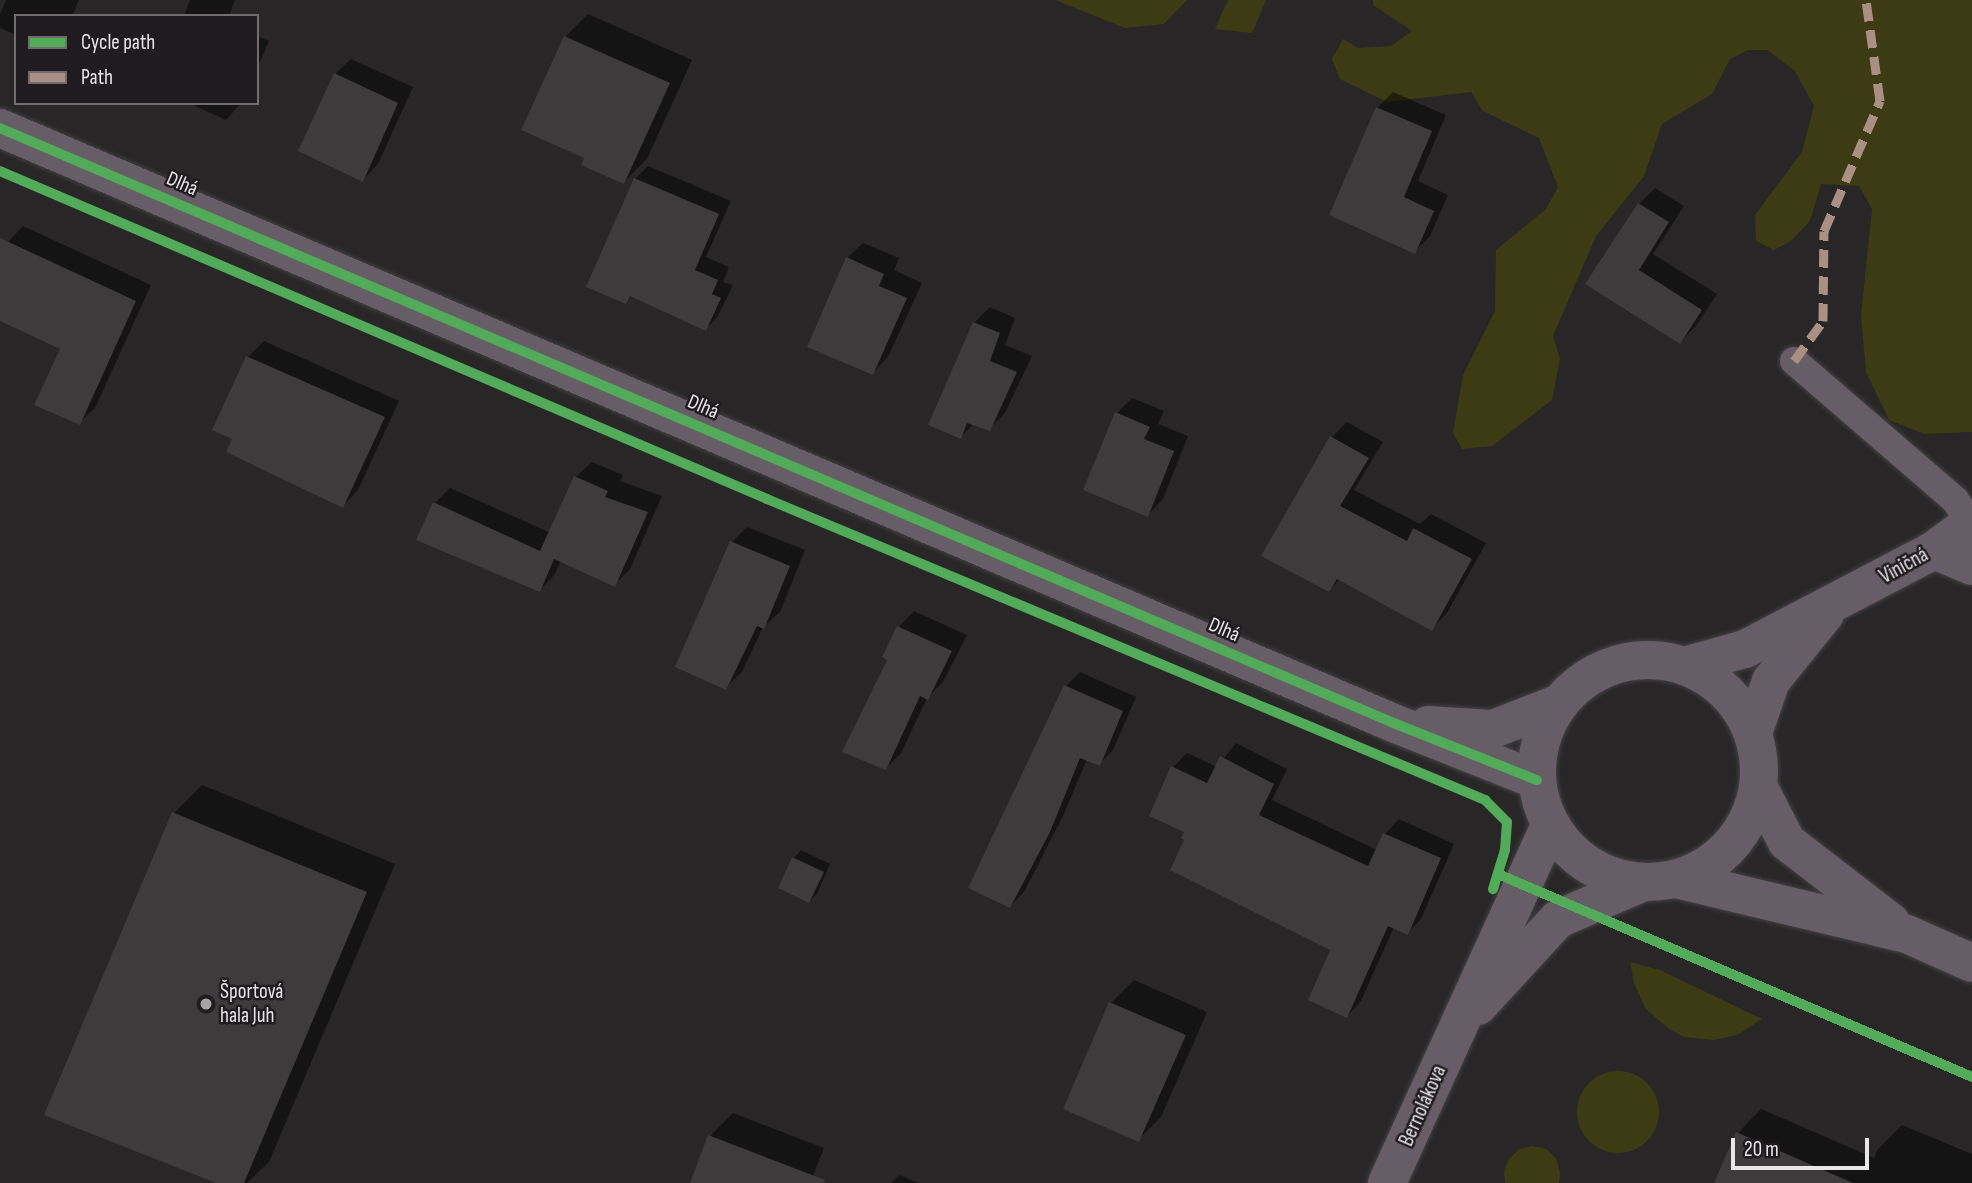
<!DOCTYPE html>
<meta charset="utf-8">
<style>
body{margin:0}
#map{position:relative;width:1972px;height:1183px;overflow:hidden;background:#282627;font-family:"Sofia Sans Condensed",sans-serif}
div>[style]{position:absolute}
.green>*{inset:0;background:#3d3b13}
.round{border-radius:50%}
.shadow>*{inset:0;background:#0007}
.building>*{inset:0;background:#3d3b3c}
.roads{filter:drop-shadow(0 0 2px #434142) drop-shadow(0 0 2px #434142)}
.service>*{height:28px;margin:-14px;padding:0 14px;transform-origin:14px;border-radius:14px;background:#675d66}
.minor>*{height:38px;margin:-19px;padding:0 19px;transform-origin:19px;border-radius:19px;background:#675d66}
.tertiary>*{height:38px;margin:-19px;padding:0 19px;transform-origin:19px;border-radius:19px;background:#675d66}
.tertiary>.ring{margin:-19px;padding:0;box-sizing:content-box;background:none;border:38px solid #675d66;border-radius:50%}
.quiet>*{height:9px;margin-top:-4.5px;transform-origin:0;background:repeating-linear-gradient(90deg,#ac8f84 0 18px,transparent 0 27px)}
.cycleway>*{height:10px;margin:-5px;padding:0 5px;transform-origin:5px;border-radius:5px;background:#51ab58}
.dots>*{width:19px;height:19px;translate:-50% -50%;box-sizing:border-box;border:4px solid #1f1b1f;border-radius:50%}
span{translate:-50% -50%;white-space:nowrap;text-align:center;line-height:1.15;-webkit-text-stroke:5px #1f1b1f;paint-order:stroke}
.street-label{font-size:21px;color:#e9e6e8}
.poi-label{font-size:21px;color:#e9e6e8}
.left{translate:0 -50%;text-align:left}
.legend{position:absolute;left:14px;top:14px;width:245px;height:91px;box-sizing:border-box;background:#1f1b1f;border:2px solid #706c6f;margin:0;padding:9px 12px;list-style:none;font-size:21px;color:#e9e6e8}
.legend li{display:flex;align-items:center;gap:14px;height:35px}
.legend b{width:35px;border:2px solid #706c6f}
.scale{position:absolute;left:1731px;top:1138px;width:138px;height:32px;box-sizing:border-box;border:4px solid #e9e6e8;border-top:0;padding-left:9px;font-size:21px;line-height:24px;white-space:nowrap;color:#e9e6e8;-webkit-text-stroke:5px #1f1b1f;paint-order:stroke}
</style>
<div id="map">
<div class="green">
<div style="clip-path:polygon(1055px 0,1187px 0,1164px 24px,1125px 28px)"></div>
<div style="clip-path:polygon(1228px 0,1266px 0,1252px 33px,1215px 29px)"></div>
<div style="clip-path:polygon(1373px 0,1972px 0,1972px 432px,1924px 434px,1889px 420px,1866px 372px,1861px 315px,1872px 209px,1859px 186px,1821px 184px,1810px 221px,1791px 241px,1774px 250px,1756px 241px,1755px 215px,1802px 152px,1814px 106px,1795px 71px,1767px 50px,1748px 50px,1730px 59px,1712px 94px,1662px 124px,1644px 176px,1596px 236px,1553px 336px,1560px 359px,1552px 400px,1492px 446px,1462px 449px,1453px 433px,1463px 375px,1495px 311px,1496px 250px,1546px 209px,1558px 187px,1539px 138px,1483px 111px,1471px 92px,1387px 102px,1340px 79px,1332px 59px,1343px 39px,1358px 48px,1391px 46px,1412px 31px,1373px 5px)"></div>
<div style="clip-path:polygon(1630px 962px,1660px 970px,1762px 1019px,1737px 1035px,1714px 1040px,1684px 1037px,1669px 1029px,1645px 1008px,1634px 983px)"></div>
<div class="round" style="left:1577px;top:1071px;width:82px;height:82px"></div>
<div style="clip-path:polygon(1532px 1146px,1546px 1149px,1556px 1158px,1560px 1172px,1559px 1183px,1505px 1183px,1504px 1171px,1509px 1159px,1519px 1149px)"></div>
</div>
<div class="shadow">
<div style="clip-path:polygon(6px 0,79px 0,72px 16px,16px 16px,16px 35px,0 28px,0 14px)"></div>
<div style="clip-path:polygon(190px 0,235px 0,229px 16px,184px 16px)"></div>
<div style="clip-path:polygon(588px 14px,692px 60px,647px 159px,624px 182px,586px 157px,565px 37px)"></div>
<div style="clip-path:polygon(257px 36px,269px 41px,257px 68px)"></div>
<div style="clip-path:polygon(351px 59px,413px 87px,378px 164px,363px 180px,335px 74px)"></div>
<div style="clip-path:polygon(1393px 92px,1446px 115px,1418px 181px,1448px 195px,1430px 236px,1415px 251px,1377px 108px)"></div>
<div style="clip-path:polygon(189px 103px,241px 103px,226px 120px)"></div>
<div style="clip-path:polygon(648px 166px,731px 201px,706px 257px,729px 267px,723px 282px,733px 285px,718px 316px,706px 329px,632px 295px,625px 302px,635px 179px)"></div>
<div style="clip-path:polygon(1655px 188px,1684px 206px,1653px 254px,1717px 294px,1696px 326px,1680px 342px,1587px 283px,1639px 204px)"></div>
<div style="clip-path:polygon(23px 226px,151px 285px,95px 408px,79px 423px,63px 348px,0 319px,0 258px,8px 242px)"></div>
<div style="clip-path:polygon(863px 243px,899px 258px,894px 270px,922px 283px,888px 357px,873px 373px,847px 258px)"></div>
<div style="clip-path:polygon(990px 307px,1015px 318px,1005px 345px,1032px 356px,1005px 413px,989px 429px,974px 423px,961px 437px,974px 323px)"></div>
<div style="clip-path:polygon(264px 341px,399px 401px,358px 490px,343px 506px,235px 439px,248px 357px)"></div>
<div style="clip-path:polygon(1132px 398px,1164px 411px,1158px 424px,1188px 436px,1163px 499px,1148px 515px,1117px 413px)"></div>
<div style="clip-path:polygon(1347px 422px,1383px 442px,1354px 490px,1420px 524px,1431px 514px,1486px 543px,1447px 613px,1431px 629px,1340px 579px,1329px 590px,1331px 438px)"></div>
<div style="clip-path:polygon(592px 462px,623px 475px,620px 481px,662px 496px,630px 569px,614px 585px,561px 560px,555px 574px,540px 590px,435px 503px,450px 488px,551px 533px,576px 477px)"></div>
<div style="clip-path:polygon(747px 527px,805px 550px,780px 612px,763px 627px,742px 672px,726px 687px,732px 542px)"></div>
<div style="clip-path:polygon(914px 611px,967px 635px,943px 682px,927px 698px,901px 753px,886px 768px,890px 660px,884px 657px,899px 627px)"></div>
<div style="clip-path:polygon(1080px 672px,1136px 697px,1113px 750px,1099px 764px,1087px 759px,1063px 816px,1024px 892px,1010px 906px,1066px 686px)"></div>
<div style="clip-path:polygon(1236px 743px,1287px 769px,1272px 800px,1377px 850px,1385px 834px,1399px 819px,1454px 844px,1421px 919px,1407px 933px,1394px 927px,1361px 1001px,1347px 1016px,1333px 949px,1186px 839px,1173px 767px,1187px 753px,1217px 767px)"></div>
<div style="clip-path:polygon(202px 785px,395px 864px,269px 1162px,247px 1183px,221px 1183px,174px 813px)"></div>
<div style="clip-path:polygon(801px 850px,830px 864px,817px 894px,809px 901px,780px 887px,794px 858px)"></div>
<div style="clip-path:polygon(1134px 980px,1207px 1012px,1161px 1117px,1138px 1140px,1065px 1108px,1111px 1003px)"></div>
<div style="clip-path:polygon(1761px 1109px,1874px 1158px,1878px 1149px,1902px 1125px,1972px 1154px,1972px 1183px,1716px 1183px,1738px 1133px)"></div>
<div style="clip-path:polygon(733px 1113px,824px 1148px,810px 1183px,692px 1183px,710px 1136px)"></div>
<div style="clip-path:polygon(900px 1175px,918px 1183px,891px 1183px)"></div>
</div>
<div class="building">
<div style="clip-path:polygon(564px 36px,670px 83px,624px 184px,581px 165px,584px 158px,521px 130px)"></div>
<div style="clip-path:polygon(334px 73px,398px 103px,363px 182px,298px 151px)"></div>
<div style="clip-path:polygon(1376px 107px,1432px 131px,1404px 197px,1434px 211px,1415px 254px,1329px 215px)"></div>
<div style="clip-path:polygon(634px 178px,719px 214px,695px 270px,718px 280px,712px 294px,721px 298px,706px 331px,630px 296px,626px 304px,586px 287px)"></div>
<div style="clip-path:polygon(1638px 203px,1669px 222px,1639px 270px,1702px 310px,1680px 344px,1585px 284px)"></div>
<div style="clip-path:polygon(0 238px,136px 301px,80px 425px,34px 405px,60px 349px,0 321px)"></div>
<div style="clip-path:polygon(846px 257px,884px 274px,879px 286px,907px 298px,873px 375px,807px 347px)"></div>
<div style="clip-path:polygon(973px 322px,1000px 333px,990px 361px,1017px 372px,990px 431px,967px 423px,961px 439px,928px 425px)"></div>
<div style="clip-path:polygon(246px 356px,385px 417px,343px 508px,226px 452px,232px 439px,212px 430px)"></div>
<div style="clip-path:polygon(1115px 412px,1150px 427px,1144px 439px,1174px 451px,1148px 517px,1083px 490px)"></div>
<div style="clip-path:polygon(1330px 436px,1369px 458px,1340px 506px,1407px 541px,1413px 528px,1472px 559px,1432px 631px,1337px 579px,1329px 592px,1261px 556px)"></div>
<div style="clip-path:polygon(574px 476px,608px 491px,605px 497px,648px 512px,615px 587px,554px 559px,540px 592px,416px 540px,433px 502px,540px 551px)"></div>
<div style="clip-path:polygon(730px 541px,790px 566px,764px 629px,757px 626px,726px 690px,675px 667px)"></div>
<div style="clip-path:polygon(897px 626px,952px 651px,928px 700px,920px 696px,886px 770px,842px 752px,887px 660px,882px 657px)"></div>
<div style="clip-path:polygon(1064px 685px,1123px 711px,1100px 766px,1080px 758px,1050px 832px,1010px 908px,968px 888px)"></div>
<div style="clip-path:polygon(1220px 756px,1274px 784px,1259px 815px,1368px 866px,1383px 833px,1441px 858px,1408px 935px,1388px 926px,1347px 1018px,1308px 1000px,1330px 950px,1170px 870px,1184px 840px,1181px 838px,1184px 832px,1149px 816px,1171px 766px,1207px 783px)"></div>
<div style="clip-path:polygon(172px 812px,367px 892px,244px 1183px,216px 1183px,44px 1115px)"></div>
<div style="clip-path:polygon(792px 857px,824px 872px,809px 903px,778px 888px)"></div>
<div style="clip-path:polygon(1109px 1002px,1186px 1035px,1139px 1142px,1063px 1109px)"></div>
<div style="clip-path:polygon(1736px 1132px,1853px 1183px,1714px 1183px)"></div>
<div style="clip-path:polygon(708px 1135px,825px 1180px,824px 1183px,690px 1183px)"></div>
</div>
<div class="roads">
<div class="service">
<div style="left:1794px;top:361px;width:213px;rotate:40.8deg"></div>
<div style="left:1955px;top:500px;width:28px;rotate:55deg"></div>
</div>
<div class="minor">
<div style="left:1934px;top:550px;width:41px;rotate:22.8deg"></div>
<div style="left:1684px;top:666px;width:63px;rotate:-15.6deg"></div>
<div style="left:1745px;top:649px;width:213px;rotate:-27.6deg"></div>
<div style="left:1934px;top:550px;width:47px;rotate:-36.4deg"></div>
<div style="left:1753px;top:733px;width:55px;rotate:-70.9deg"></div>
<div style="left:1771px;top:681px;width:86px;rotate:-51.1deg"></div>
</div>
<div class="tertiary">
<div style="left:0;top:128px;width:1513px;rotate:23.12deg"></div>
<div style="left:1391px;top:722px;width:157px;rotate:21.7deg"></div>
<div class="ring" style="left:1537px;top:660px;width:184px;height:184px"></div>
<div style="left:1428px;top:725px;width:65px;rotate:3.5deg"></div>
<div style="left:1493px;top:729px;width:72px;rotate:-21.2deg"></div>
<div style="left:1759px;top:788px;width:61px;rotate:62.6deg"></div>
<div style="left:1787px;top:842px;width:131px;rotate:37.6deg"></div>
<div style="left:1676px;top:879px;width:237px;rotate:13.4deg"></div>
<div style="left:1907px;top:934px;width:71px;rotate:24deg"></div>
<div style="left:1478px;top:1006px;width:118px;rotate:-47.4deg"></div>
<div style="left:1558px;top:919px;width:90px;rotate:-23.4deg"></div>
<div style="left:1387px;top:1183px;width:393px;rotate:-65.5deg"></div>
</div>
</div>
<div class="quiet">
<div style="left:1794px;top:361px;width:49px;rotate:-54.1deg"></div>
<div style="left:1823px;top:321px;width:90px;rotate:-89.4deg"></div>
<div style="left:1824px;top:231px;width:142px;rotate:-66.7deg"></div>
<div style="left:1880px;top:101px;width:102px;rotate:-97.9deg"></div>
</div>
<div class="cycleway">
<div style="left:0;top:128px;width:1513px;rotate:23.12deg"></div>
<div style="left:1391px;top:722px;width:157px;rotate:21.7deg"></div>
<div style="left:0;top:171px;width:834px;rotate:23.15deg"></div>
<div style="left:767px;top:499px;width:779px;rotate:22.74deg"></div>
<div style="left:1485px;top:800px;width:31px;rotate:45deg"></div>
<div style="left:1507px;top:822px;width:28px;rotate:94deg"></div>
<div style="left:1505px;top:850px;width:41px;rotate:107.1deg"></div>
<div style="left:1498px;top:874px;width:516px;rotate:23.18deg"></div>
</div>
<div class="dots">
<div style="left:206px;top:1004px;background:#a5a3a4"></div>
</div>
<div class="street-label">
<span style="left:182px;top:184px;rotate:23deg">Dlhá</span>
<span style="left:703px;top:407px;rotate:23deg">Dlhá</span>
<span style="left:1904px;top:566px;rotate:-29deg">Viničná</span>
<span style="left:1224px;top:630px;rotate:23deg">Dlhá</span>
<span style="left:1423px;top:1106px;rotate:-66deg">Bernolákova</span>
</div>
<div class="poi-label">
<span class="left" style="left:220px;top:1004px">Športová<br>hala Juh</span>
</div>
<ul class="legend">
<li><b style="height:9px;background:#51ab58"></b>Cycle path</li>
<li><b style="height:9px;background:#ac8f84"></b>Path</li>
</ul>
<div class="scale">20 m</div>
</div>
